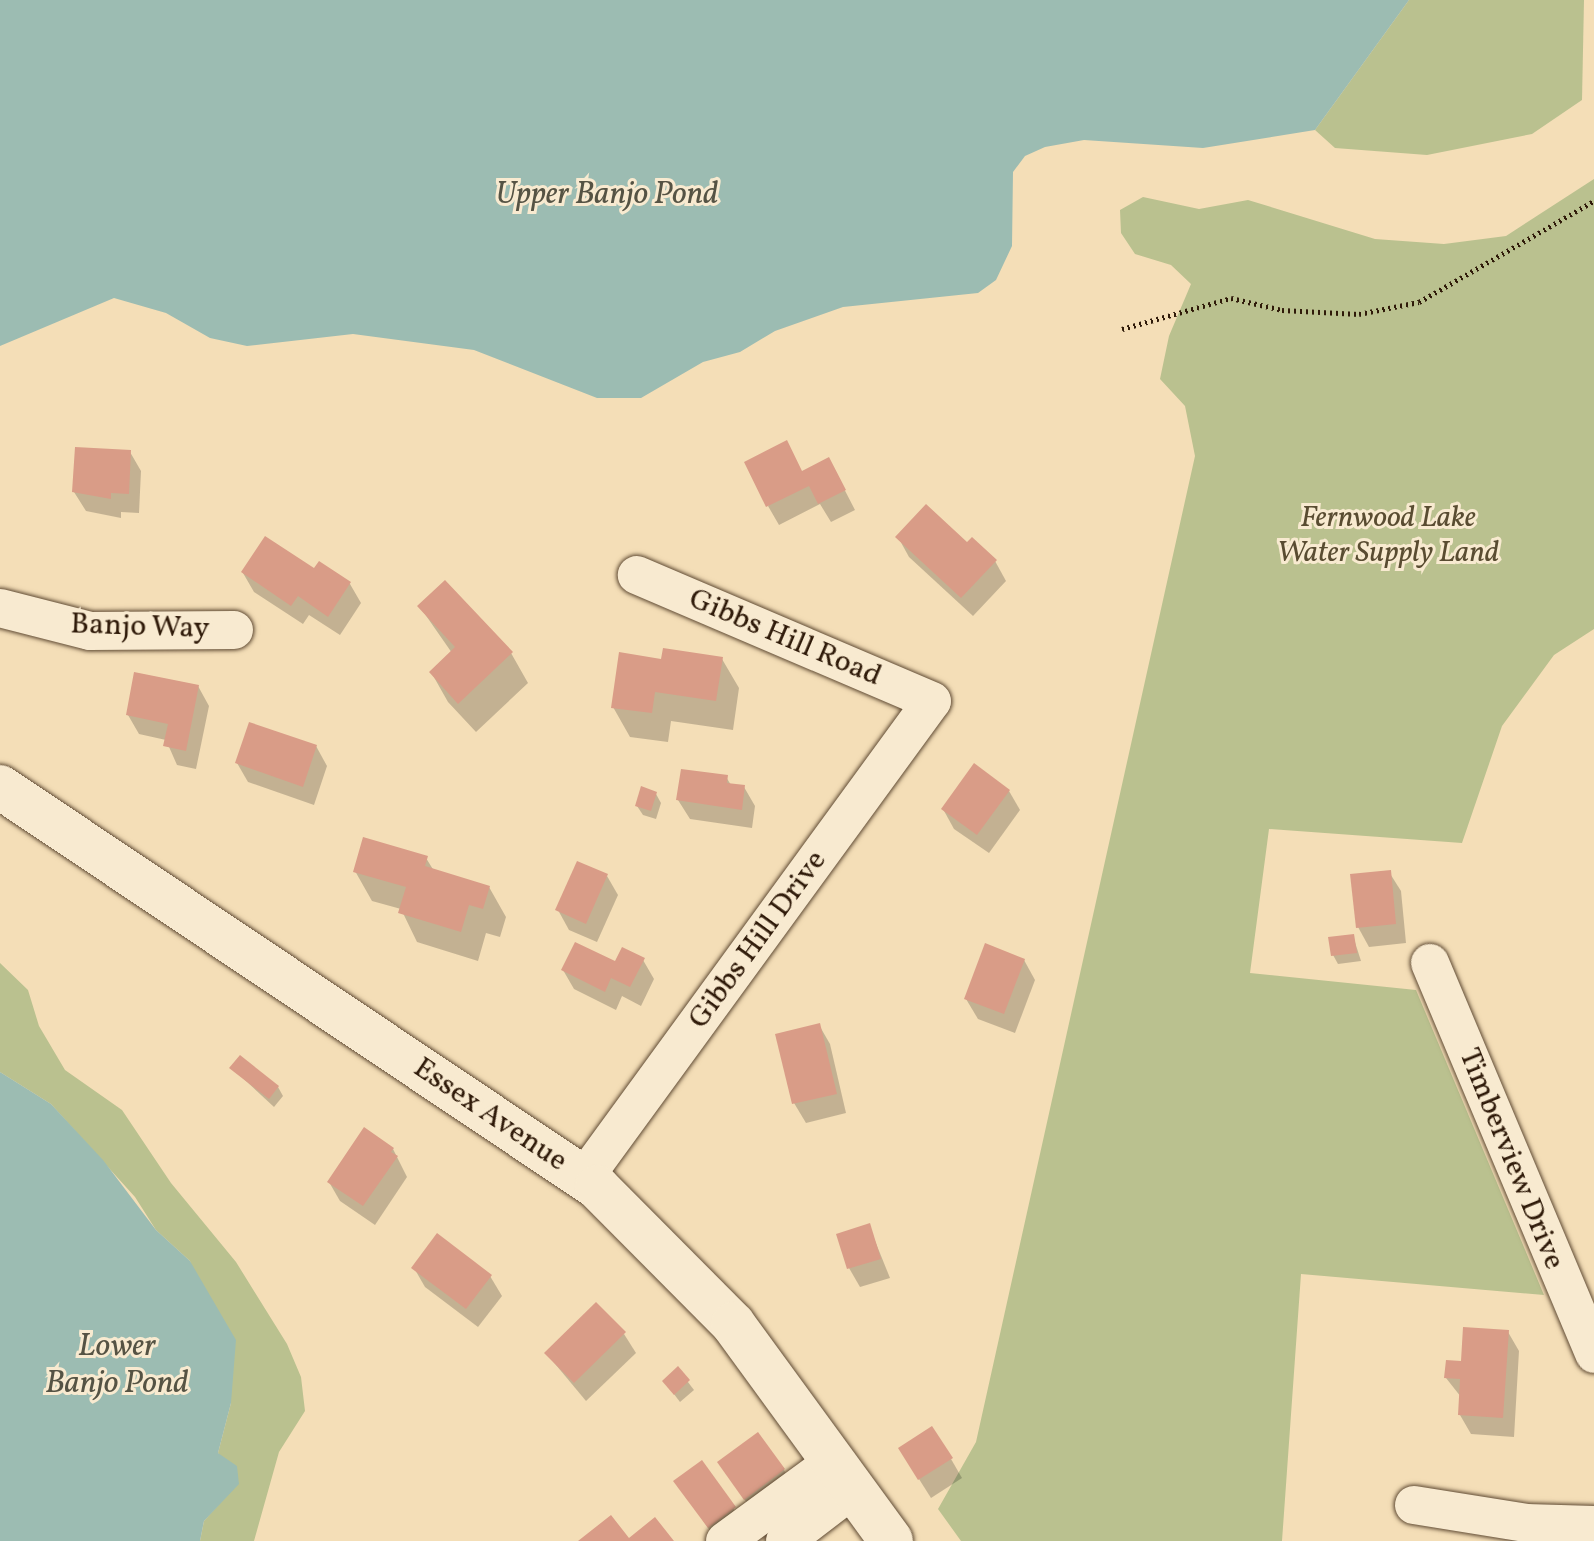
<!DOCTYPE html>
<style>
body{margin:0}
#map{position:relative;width:1594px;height:1541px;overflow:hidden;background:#f4deb7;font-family:Vollkorn,serif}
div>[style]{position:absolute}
.green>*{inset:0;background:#bac18f}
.water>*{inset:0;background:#9cbcb2}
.shadow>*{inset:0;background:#0003}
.building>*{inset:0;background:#d99c87}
.path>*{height:5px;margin-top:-2.5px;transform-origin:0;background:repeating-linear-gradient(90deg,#2f1a09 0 2px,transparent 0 6px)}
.roads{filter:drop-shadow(0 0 2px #604b34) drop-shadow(0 0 2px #604b34)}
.minor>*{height:38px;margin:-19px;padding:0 19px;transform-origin:19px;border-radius:19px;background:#f8ead0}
.tertiary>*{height:44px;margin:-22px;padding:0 22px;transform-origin:22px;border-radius:22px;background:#f8ead0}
span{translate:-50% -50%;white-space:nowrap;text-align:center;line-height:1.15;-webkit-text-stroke:6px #f8ead0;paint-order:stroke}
.park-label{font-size:30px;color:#594c31;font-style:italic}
.street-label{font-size:30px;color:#2f1a09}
.water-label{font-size:32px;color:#555344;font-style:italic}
</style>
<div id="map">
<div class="green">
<div style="clip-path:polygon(1409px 0,1584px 0,1582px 100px,1532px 134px,1427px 155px,1335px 148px,1315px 130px)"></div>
<div style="clip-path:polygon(1594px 179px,1594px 629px,1554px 655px,1502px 726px,1462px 843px,1269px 829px,1250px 973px,1416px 990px,1544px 1295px,1301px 1274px,1282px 1541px,961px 1541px,938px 1509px,976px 1442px,1195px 456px,1185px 406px,1160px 379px,1169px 336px,1191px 284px,1171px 265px,1135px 254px,1121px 233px,1120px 210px,1143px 197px,1199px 209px,1248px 200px,1375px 239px,1444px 244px,1506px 236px)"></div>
<div style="clip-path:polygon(0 963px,28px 990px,39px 1026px,65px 1070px,122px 1110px,171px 1183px,236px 1262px,287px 1344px,301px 1377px,305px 1411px,279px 1452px,254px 1541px,200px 1541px,204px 1521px,238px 1483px,218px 1453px,231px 1403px,190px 1261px,156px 1230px,135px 1197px,51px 1104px,0 1072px)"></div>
</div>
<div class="water">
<div style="clip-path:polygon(0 0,1409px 0,1315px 130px,1203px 148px,1084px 140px,1045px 147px,1025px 156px,1013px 172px,1012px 246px,996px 280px,978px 293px,843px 307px,775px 331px,740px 352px,703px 362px,641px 398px,597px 398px,474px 350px,353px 334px,247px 346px,210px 338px,166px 313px,114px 298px,0 346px)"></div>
<div style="clip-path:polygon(0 1072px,51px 1104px,103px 1160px,156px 1230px,190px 1261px,236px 1340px,231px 1403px,218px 1453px,237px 1466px,239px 1484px,204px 1521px,200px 1541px,0 1541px)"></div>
</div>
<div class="shadow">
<div style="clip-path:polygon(130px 452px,141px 471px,139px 513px,121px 512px,121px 518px,86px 511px,74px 492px)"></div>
<div style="clip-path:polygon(803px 473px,839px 479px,855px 510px,831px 522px,820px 504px,779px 525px,768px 506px)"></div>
<div style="clip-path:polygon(898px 537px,967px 545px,995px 561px,1006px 581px,973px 616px,909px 557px)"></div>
<div style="clip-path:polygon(320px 564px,350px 584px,361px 603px,340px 635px,309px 615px,303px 624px,254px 592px,243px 573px,315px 571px)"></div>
<div style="clip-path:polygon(420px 607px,511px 653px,528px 683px,476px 732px,448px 702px,431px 672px,452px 653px)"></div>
<div style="clip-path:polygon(722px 659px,739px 688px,733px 730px,671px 721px,668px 742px,630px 737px,613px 707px,663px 661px)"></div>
<div style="clip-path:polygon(198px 686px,209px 706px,196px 769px,177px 765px,166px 740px,139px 734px,128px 715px)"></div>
<div style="clip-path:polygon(316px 746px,327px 766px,314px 805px,248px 782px,237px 763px)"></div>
<div style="clip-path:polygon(726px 777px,731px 785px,744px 787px,755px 806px,752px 828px,690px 819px,678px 800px)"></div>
<div style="clip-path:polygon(1009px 791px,1020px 810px,989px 853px,954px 829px,943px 809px)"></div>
<div style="clip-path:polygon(656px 794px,661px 803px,656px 819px,643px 815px,637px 806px)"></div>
<div style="clip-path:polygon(426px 858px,434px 871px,489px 887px,506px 917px,500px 937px,486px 933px,478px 961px,417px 942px,401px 909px,372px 901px,355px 871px)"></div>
<div style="clip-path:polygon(1389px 872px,1401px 891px,1406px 943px,1369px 947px,1358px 927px)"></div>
<div style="clip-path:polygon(607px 876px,618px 895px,597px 942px,569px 930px,558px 910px)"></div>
<div style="clip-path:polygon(1353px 936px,1361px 961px,1338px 964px,1333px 955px)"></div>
<div style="clip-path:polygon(643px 960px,654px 979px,641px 1006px,622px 996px,616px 1010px,574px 989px,563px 970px)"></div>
<div style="clip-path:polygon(1024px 960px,1035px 980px,1015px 1033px,978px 1019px,966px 999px)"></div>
<div style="clip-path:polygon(819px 1025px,830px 1044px,846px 1113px,806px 1123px,794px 1103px)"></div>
<div style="clip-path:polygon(232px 1068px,278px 1087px,283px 1096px,274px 1107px)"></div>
<div style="clip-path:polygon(393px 1149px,407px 1177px,375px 1225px,340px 1201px,329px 1182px)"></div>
<div style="clip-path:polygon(869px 1226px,890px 1278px,860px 1287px,849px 1268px)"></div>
<div style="clip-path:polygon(414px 1268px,490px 1276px,502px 1296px,478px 1327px,425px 1287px)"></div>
<div style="clip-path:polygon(1508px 1332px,1519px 1351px,1514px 1437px,1471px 1434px,1460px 1415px,1461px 1397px,1446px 1378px)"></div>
<div style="clip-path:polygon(624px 1334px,636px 1353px,586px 1401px,546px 1353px)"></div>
<div style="clip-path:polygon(678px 1369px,694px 1390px,680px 1402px,664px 1381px)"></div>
<div style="clip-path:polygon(951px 1459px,962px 1478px,931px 1498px,912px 1468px)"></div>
<div style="clip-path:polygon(702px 1463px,746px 1527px,717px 1541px,676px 1481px)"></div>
<div style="clip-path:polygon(720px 1463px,784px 1470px,795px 1489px,757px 1518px)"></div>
</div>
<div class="building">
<div style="clip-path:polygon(787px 440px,802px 471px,829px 457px,846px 490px,818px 504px,809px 486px,766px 507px,744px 462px)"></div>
<div style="clip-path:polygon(75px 447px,131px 450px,129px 494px,111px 493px,111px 499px,72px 492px)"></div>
<div style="clip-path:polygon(926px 504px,967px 542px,972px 537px,997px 560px,961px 598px,895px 537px)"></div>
<div style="clip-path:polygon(265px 536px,314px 568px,319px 561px,351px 582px,328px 617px,298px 596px,291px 606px,241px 572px)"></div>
<div style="clip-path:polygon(445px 580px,513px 652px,458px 704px,429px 672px,455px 647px,417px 606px)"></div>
<div style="clip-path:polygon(663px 648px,723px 657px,716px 701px,655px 692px,652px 713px,611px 708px,619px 652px,661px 659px)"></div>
<div style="clip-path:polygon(134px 672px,199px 685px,186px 751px,163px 746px,168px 724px,126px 715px)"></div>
<div style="clip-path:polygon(249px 722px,317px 745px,303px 787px,235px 763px)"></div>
<div style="clip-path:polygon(974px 763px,1010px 790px,977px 835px,941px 809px)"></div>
<div style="clip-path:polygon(681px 769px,728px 775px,727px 783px,745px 785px,742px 810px,676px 800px)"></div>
<div style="clip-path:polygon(641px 786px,657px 792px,651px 811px,635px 806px)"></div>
<div style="clip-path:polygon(363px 837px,428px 856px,425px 866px,490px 886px,483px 909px,469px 905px,461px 932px,398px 913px,406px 887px,353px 872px)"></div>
<div style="clip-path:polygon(577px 861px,608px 874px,586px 924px,555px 910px)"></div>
<div style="clip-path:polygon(1391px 870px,1396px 924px,1356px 928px,1350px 874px)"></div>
<div style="clip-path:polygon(1354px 934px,1357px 953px,1331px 956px,1328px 937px)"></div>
<div style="clip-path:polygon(575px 942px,615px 961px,622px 947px,645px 958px,630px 987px,611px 978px,605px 992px,561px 970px)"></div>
<div style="clip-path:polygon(985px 943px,1025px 959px,1004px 1014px,964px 999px)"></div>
<div style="clip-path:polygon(820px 1023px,837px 1094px,792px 1104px,775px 1034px)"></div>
<div style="clip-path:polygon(240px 1055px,279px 1086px,269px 1099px,229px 1068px)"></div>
<div style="clip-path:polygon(364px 1127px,394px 1148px,391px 1152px,398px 1156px,363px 1206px,327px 1182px)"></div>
<div style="clip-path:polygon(870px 1223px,881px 1259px,847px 1269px,836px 1234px)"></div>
<div style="clip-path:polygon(437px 1233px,492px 1275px,466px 1309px,411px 1268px)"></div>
<div style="clip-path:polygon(596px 1302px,626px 1332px,574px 1383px,544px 1353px)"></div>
<div style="clip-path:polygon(1463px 1327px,1509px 1330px,1503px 1418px,1458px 1415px,1460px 1379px,1444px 1378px,1446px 1360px,1461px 1361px)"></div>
<div style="clip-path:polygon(678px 1366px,690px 1380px,674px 1395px,662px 1381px)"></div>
<div style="clip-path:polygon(932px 1426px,953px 1458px,918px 1480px,898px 1448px)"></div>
<div style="clip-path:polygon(758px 1432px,785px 1469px,744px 1500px,717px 1462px)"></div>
<div style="clip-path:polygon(702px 1460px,736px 1507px,708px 1528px,673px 1481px)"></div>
<div style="clip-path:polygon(611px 1515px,629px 1538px,655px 1517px,674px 1541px,578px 1541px)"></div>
</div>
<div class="path">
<div style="left:1122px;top:329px;width:113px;rotate:-15.9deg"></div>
<div style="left:1231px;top:298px;width:52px;rotate:13.2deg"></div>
<div style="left:1282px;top:310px;width:77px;rotate:3deg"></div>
<div style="left:1359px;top:314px;width:61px;rotate:-11.3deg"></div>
<div style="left:1419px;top:302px;width:202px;rotate:-30deg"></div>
</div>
<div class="roads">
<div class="minor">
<div style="left:0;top:608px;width:93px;rotate:14.3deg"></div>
<div style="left:90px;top:631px;width:144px;rotate:-0.4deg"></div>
<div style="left:1430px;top:963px;width:424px;rotate:67.2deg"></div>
<div style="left:584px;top:1178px;width:590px;rotate:-53.89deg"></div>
<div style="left:932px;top:701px;width:321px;rotate:-156.9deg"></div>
<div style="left:1414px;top:1505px;width:113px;rotate:9.1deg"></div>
<div style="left:1526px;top:1523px;width:68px;rotate:1.7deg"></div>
<div style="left:725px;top:1541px;width:134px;rotate:-36.2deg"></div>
<div style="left:785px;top:1541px;width:86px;rotate:-37.4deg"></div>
</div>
<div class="tertiary">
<div style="left:0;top:787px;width:719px;rotate:33.82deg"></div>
<div style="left:597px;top:1187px;width:193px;rotate:45.2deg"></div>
<div style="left:733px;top:1324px;width:268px;rotate:53.9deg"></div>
</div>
</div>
<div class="park-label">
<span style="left:1388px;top:535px">Fernwood Lake<br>Water Supply Land</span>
</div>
<div class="street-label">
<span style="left:140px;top:627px;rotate:2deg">Banjo Way</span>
<span style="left:785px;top:638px;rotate:23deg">Gibbs Hill Road</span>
<span style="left:758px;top:940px;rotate:-54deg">Gibbs Hill Drive</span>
<span style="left:490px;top:1115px;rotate:34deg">Essex Avenue</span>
<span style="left:1511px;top:1159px;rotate:68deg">Timberview Drive</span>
</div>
<div class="water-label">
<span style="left:607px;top:195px">Upper Banjo Pond</span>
<span style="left:117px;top:1366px">Lower<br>Banjo Pond</span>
</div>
</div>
